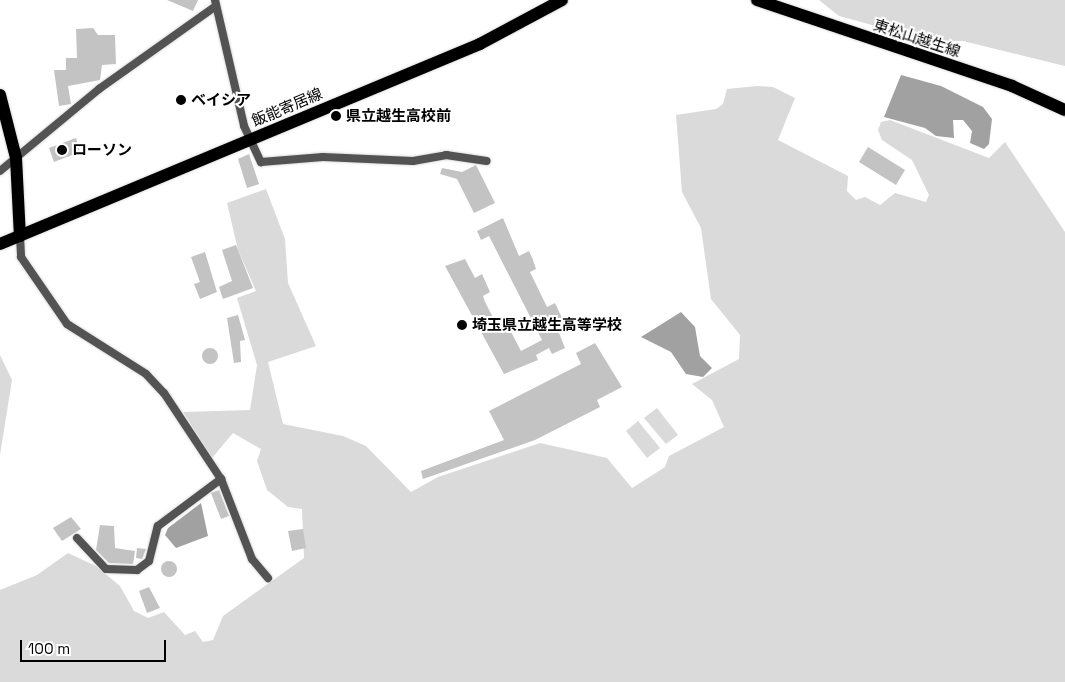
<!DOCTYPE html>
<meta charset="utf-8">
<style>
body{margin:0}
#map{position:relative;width:1065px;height:682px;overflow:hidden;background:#fff;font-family:"Space Grotesk","Noto Sans JP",sans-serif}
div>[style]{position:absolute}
.green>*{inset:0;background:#dadada}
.water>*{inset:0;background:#a1a1a1}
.building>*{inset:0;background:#c3c3c3}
.round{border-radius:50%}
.roads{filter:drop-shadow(0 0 1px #dbdbdb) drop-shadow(0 0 1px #dbdbdb)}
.street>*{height:8px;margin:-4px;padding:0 4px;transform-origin:4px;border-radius:4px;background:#535353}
.primary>*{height:12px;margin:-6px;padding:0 6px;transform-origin:6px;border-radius:6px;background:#000}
.dots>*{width:14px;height:14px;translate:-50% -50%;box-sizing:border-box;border:2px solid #fff;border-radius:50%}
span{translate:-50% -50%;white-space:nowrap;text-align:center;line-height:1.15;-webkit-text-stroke:4px #fff;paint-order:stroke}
.street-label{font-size:15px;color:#000}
.poi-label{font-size:15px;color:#000;font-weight:700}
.left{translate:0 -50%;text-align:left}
.scale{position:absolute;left:20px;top:640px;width:146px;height:22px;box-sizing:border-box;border:2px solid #000;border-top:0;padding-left:6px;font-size:15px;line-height:18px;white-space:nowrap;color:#000;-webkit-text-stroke:4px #fff;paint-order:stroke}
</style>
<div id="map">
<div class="green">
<div style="clip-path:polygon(819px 0,1065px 0,1065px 66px,963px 41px,930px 41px,839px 16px)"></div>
<div style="clip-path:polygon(757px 86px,773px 87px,795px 98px,778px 140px,848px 176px,847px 191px,856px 200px,865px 197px,880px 205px,895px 193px,926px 202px,929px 195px,912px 160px,882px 140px,878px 130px,881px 122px,890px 120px,989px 158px,1005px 142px,1065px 232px,1065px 682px,0 682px,0 590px,37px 575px,68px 553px,96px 566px,120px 586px,134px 611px,148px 618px,164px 612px,185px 635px,195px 631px,203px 642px,213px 640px,223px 616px,304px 558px,302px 509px,288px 507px,267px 490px,257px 461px,261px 449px,233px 433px,212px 458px,183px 412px,250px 410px,257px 365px,237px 298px,256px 291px,238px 250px,227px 203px,266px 189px,285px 239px,288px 283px,316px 346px,268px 362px,283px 424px,343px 436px,366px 446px,411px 492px,438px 477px,540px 443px,607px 458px,632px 488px,665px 467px,669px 456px,724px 427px,712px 400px,692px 384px,739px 359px,740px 335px,711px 299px,701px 228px,682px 192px,676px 115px,716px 109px,723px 104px,727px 89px)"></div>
<div style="clip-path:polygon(0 355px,12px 380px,0 455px)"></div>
<div style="clip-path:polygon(657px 408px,678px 435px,666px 444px,644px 418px)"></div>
<div style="clip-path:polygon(638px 421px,660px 448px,647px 458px,626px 431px)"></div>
</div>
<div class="water">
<div style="clip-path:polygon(901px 75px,941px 86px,983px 107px,992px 119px,989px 144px,984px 149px,970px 143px,972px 131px,963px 120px,953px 120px,954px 138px,936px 136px,925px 128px,884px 117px)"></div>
<div style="clip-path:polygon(681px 312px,695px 327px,700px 356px,712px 368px,703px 377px,686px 374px,671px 352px,641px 337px)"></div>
<div style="clip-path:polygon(201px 503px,208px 536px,176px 548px,165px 535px,168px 528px)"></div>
</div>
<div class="building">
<div style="clip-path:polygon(167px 0,198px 0,193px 11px)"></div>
<div style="clip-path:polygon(93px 28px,98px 35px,115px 35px,116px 64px,102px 65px,100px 80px,68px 86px,71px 104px,59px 106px,54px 70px,66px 70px,66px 58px,77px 58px,76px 29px)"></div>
<div style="clip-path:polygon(76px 138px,80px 152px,54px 162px,49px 148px)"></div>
<div style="clip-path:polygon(868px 147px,905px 170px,896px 185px,859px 162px)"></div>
<div style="clip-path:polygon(249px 154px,259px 184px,247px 188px,238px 159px)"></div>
<div style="clip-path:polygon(476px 165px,495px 203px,474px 213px,457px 179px,440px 174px,442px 168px,462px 172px)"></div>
<div style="clip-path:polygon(503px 218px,519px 256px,529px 251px,533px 260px,536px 269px,530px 272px,547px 307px,555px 303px,563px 320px,555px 323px,565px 348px,552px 354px,549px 348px,536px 355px,538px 360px,504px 374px,445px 266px,465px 259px,475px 278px,482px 274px,490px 292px,483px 296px,485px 302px,500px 331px,508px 326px,521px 351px,542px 340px,489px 236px,481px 240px,477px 231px)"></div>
<div style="clip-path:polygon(236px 245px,253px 288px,223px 299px,219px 287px,232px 281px,222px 250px)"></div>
<div style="clip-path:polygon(205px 252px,217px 292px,200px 299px,194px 284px,200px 282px,191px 257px)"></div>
<div style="clip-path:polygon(238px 315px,245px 340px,240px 341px,241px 362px,234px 363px,227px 318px)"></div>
<div style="clip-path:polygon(595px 343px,622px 387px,597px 400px,600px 407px,535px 440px,423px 479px,421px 471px,504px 440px,489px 411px,581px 364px,576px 353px)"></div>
<div class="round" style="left:202px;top:348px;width:16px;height:16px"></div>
<div style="clip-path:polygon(219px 490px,229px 516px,221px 519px,211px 493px)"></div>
<div style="clip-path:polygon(71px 517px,81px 529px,62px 541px,53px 528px)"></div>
<div style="clip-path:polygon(100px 525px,114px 526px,115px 548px,135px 551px,133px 564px,109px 563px,96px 550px)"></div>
<div style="clip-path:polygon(303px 529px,306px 548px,292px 551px,288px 531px)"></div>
<div style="clip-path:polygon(137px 548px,146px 549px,142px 559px,136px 558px)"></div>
<div class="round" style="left:161px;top:561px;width:16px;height:16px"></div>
<div style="clip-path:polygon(149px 587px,160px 608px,147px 613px,139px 591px)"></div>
</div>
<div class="roads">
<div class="street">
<div style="left:215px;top:0;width:129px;rotate:77deg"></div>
<div style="left:244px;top:126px;width:40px;rotate:65deg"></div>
<div style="left:261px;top:162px;width:62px;rotate:-4.6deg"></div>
<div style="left:323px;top:157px;width:90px;rotate:2.5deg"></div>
<div style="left:413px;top:161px;width:34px;rotate:-10deg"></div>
<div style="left:446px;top:155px;width:41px;rotate:8.3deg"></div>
<div style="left:0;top:171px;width:129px;rotate:-39.6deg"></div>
<div style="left:99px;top:89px;width:140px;rotate:-35.4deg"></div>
<div style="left:20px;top:236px;width:21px;rotate:87deg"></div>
<div style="left:21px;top:257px;width:81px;rotate:55.5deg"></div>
<div style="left:67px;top:324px;width:93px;rotate:32.3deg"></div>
<div style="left:146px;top:374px;width:26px;rotate:47deg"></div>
<div style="left:164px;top:393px;width:103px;rotate:56.5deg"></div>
<div style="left:221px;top:479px;width:86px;rotate:68.8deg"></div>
<div style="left:252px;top:559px;width:25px;rotate:50deg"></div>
<div style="left:77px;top:538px;width:42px;rotate:46.9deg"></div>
<div style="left:106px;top:569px;width:31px;rotate:2deg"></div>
<div style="left:137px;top:570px;width:15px;rotate:-37deg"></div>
<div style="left:149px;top:561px;width:36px;rotate:-76deg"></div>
<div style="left:158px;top:526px;width:79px;rotate:-36.7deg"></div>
</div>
<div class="primary">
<div style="left:757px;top:0;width:269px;rotate:18.6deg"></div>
<div style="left:1012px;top:86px;width:58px;rotate:24.4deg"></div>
<div style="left:0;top:95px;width:65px;rotate:75.7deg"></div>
<div style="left:16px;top:158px;width:78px;rotate:87.1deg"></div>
<div style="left:0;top:244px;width:520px;rotate:-22.62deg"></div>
<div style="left:480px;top:44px;width:93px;rotate:-28.2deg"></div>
</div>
</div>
<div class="dots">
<div style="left:181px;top:100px;background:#000"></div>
<div style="left:336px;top:116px;background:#000"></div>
<div style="left:62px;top:150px;background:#000"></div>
<div style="left:462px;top:325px;background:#000"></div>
</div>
<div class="street-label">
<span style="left:917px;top:38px;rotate:18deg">東松山越生線</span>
<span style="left:287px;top:107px;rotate:-23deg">飯能寄居線</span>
</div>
<div class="poi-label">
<span class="left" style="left:191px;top:100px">ベイシア</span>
<span class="left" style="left:346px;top:116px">県立越生高校前</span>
<span class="left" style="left:72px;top:150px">ローソン</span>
<span class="left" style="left:472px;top:325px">埼玉県立越生高等学校</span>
</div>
<div class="scale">100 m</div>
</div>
